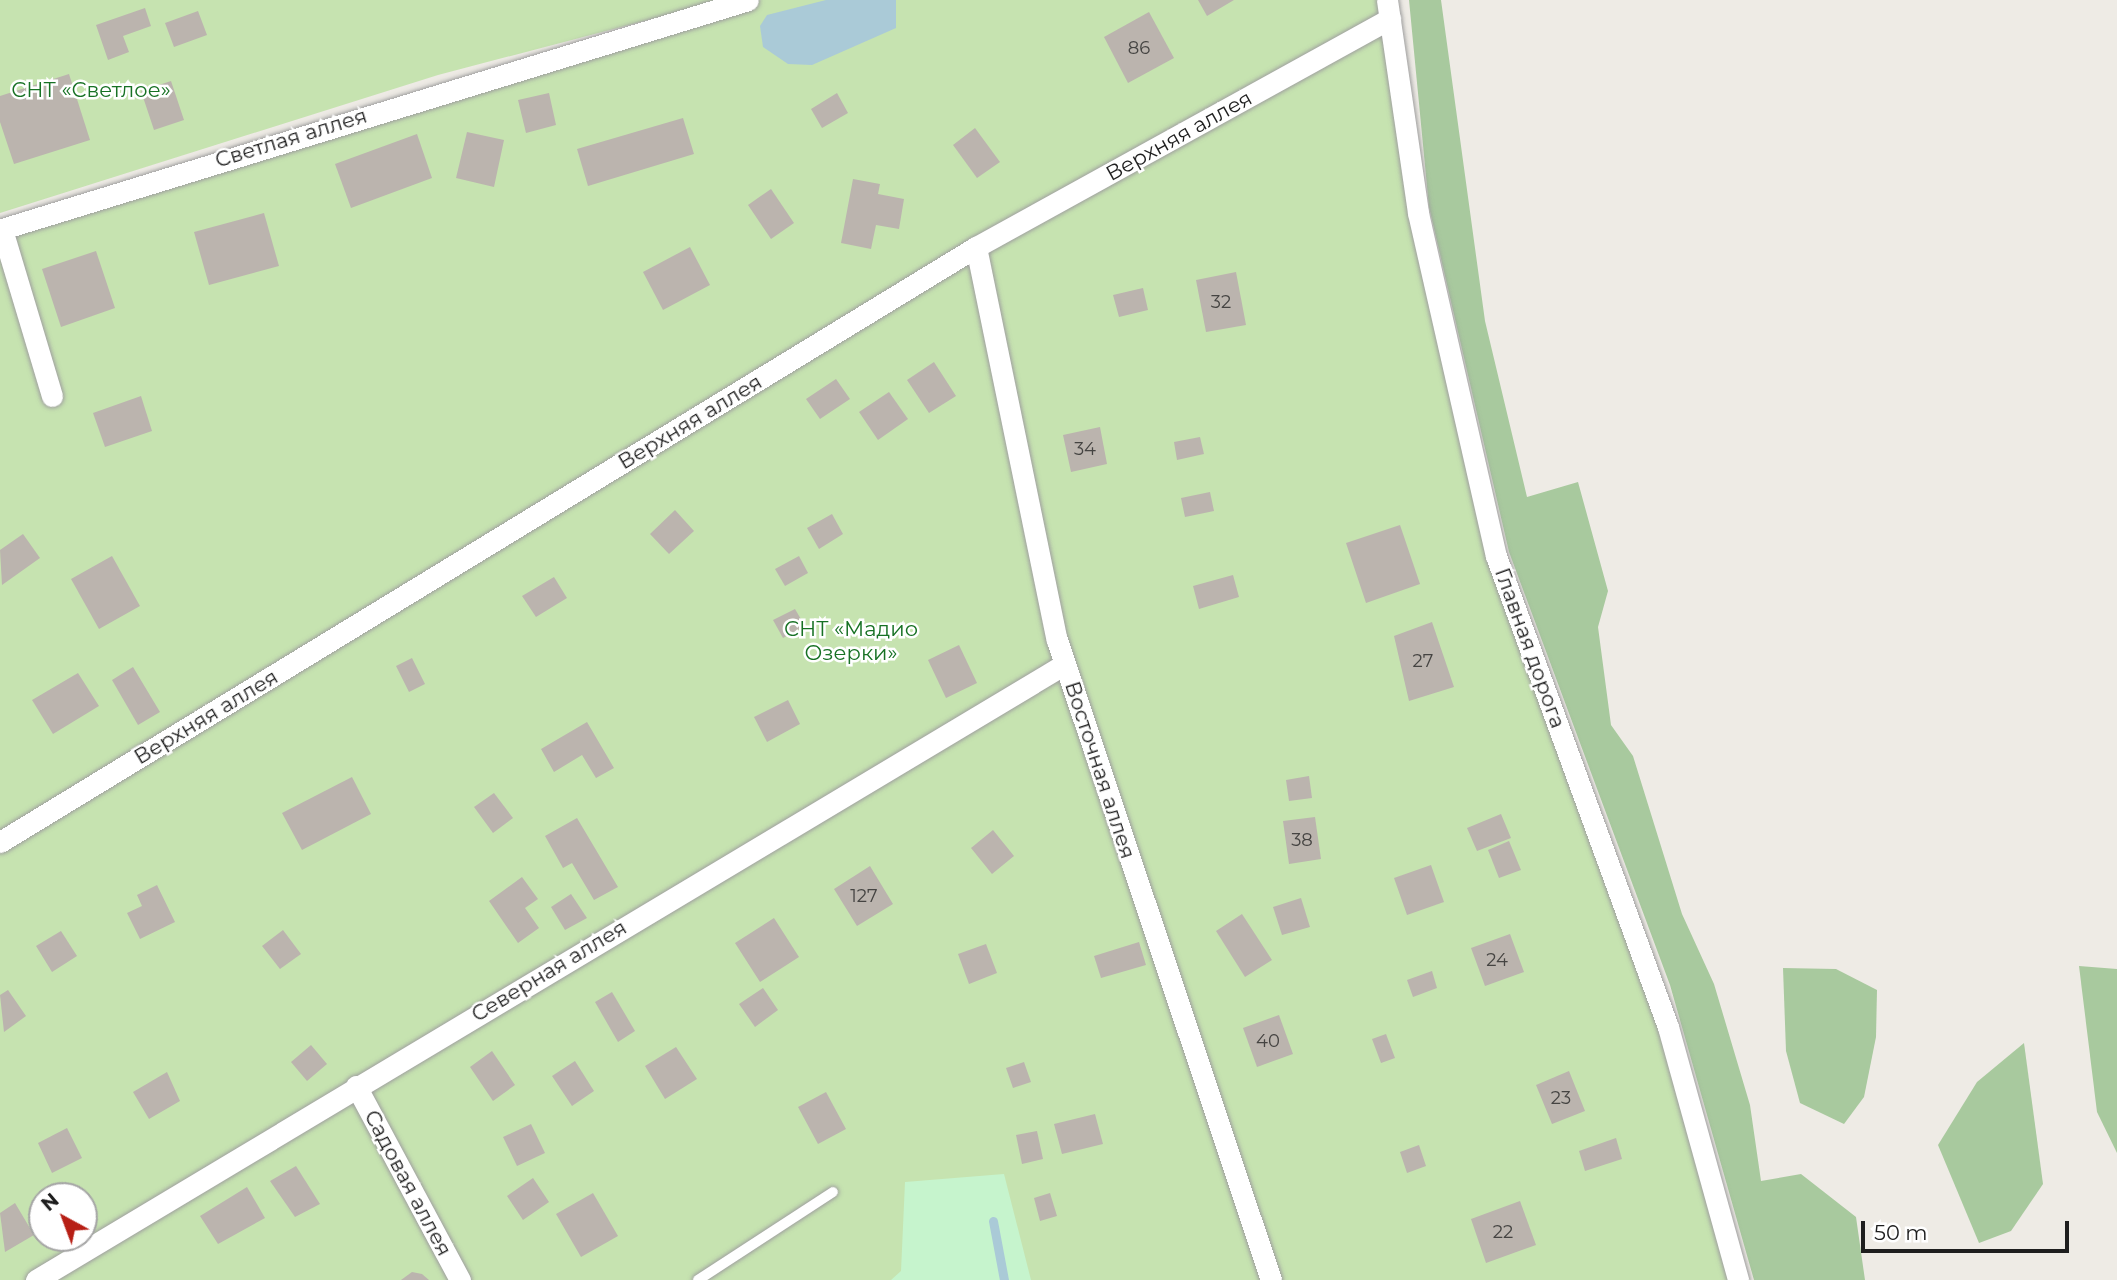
<!DOCTYPE html>
<meta charset="utf-8">
<style>
body{margin:0}
#map{position:relative;width:2117px;height:1280px;overflow:hidden;background:#eeebe5;font-family:Montserrat,sans-serif}
div>[style]{position:absolute}
.grass>*{inset:0;background:#c6e3b0}
.forest>*{inset:0;background:#a8c99e}
.park>*{inset:0;background:#c6f4cd}
.water>*{inset:0;background:#aacad7}
.stream>*{height:9px;margin:-4.5px;padding:0 4.5px;transform-origin:4.5px;border-radius:4.5px;background:#aacad7}
.building>*{inset:0;background:#bbb4ae}
.roads{filter:drop-shadow(0 0 2px #9f9f9f) drop-shadow(0 0 2px #9f9f9f)}
.lane>*{height:10px;margin:-5px;padding:0 5px;transform-origin:5px;border-radius:5px;background:#fff}
.street>*{height:21px;margin:-10.5px;padding:0 10.5px;transform-origin:10.5px;border-radius:10.5px;background:#fff}
span{translate:-50% -50%;white-space:nowrap;text-align:center;line-height:1.15;-webkit-text-stroke:5px #fff;paint-order:stroke}
.number-label{font-size:18px;color:#454442}
.number-label span{-webkit-text-stroke-width:0}
.park-label{font-size:21px;color:#177124}
.street-label{font-size:21px;color:#1e1e1e}
.north{position:absolute;left:28px;top:1182px;width:70px;height:70px;box-sizing:border-box;background:#fff;border:2px solid #a5a5a5;border-radius:50%;rotate:319deg;font-size:19px;font-weight:700;line-height:28px;text-align:center;color:#1e1e1e}
.north::after{content:'';display:block;margin:auto;width:24px;height:32px;background:#b71f15;clip-path:polygon(50% 0,100% 100%,50% 72%,0 100%)}
.scale{position:absolute;left:1861px;top:1221px;width:208px;height:32px;box-sizing:border-box;border:4px solid #1e1e1e;border-top:0;padding-left:9px;font-size:21px;line-height:24px;white-space:nowrap;color:#1e1e1e;-webkit-text-stroke:5px #fff;paint-order:stroke}
</style>
<div id="map">
<div class="grass">
<div style="clip-path:polygon(0 0,724px 0,438px 75px,0 213px)"></div>
<div style="clip-path:polygon(evenodd,761px 0,1394px 0,1440px 289px,1504px 553px,1745px 1280px,0 1280px,0 229px,761px 0,42px 1196px,84px 1196px,84px 1238px,42px 1238px,42px 1196px)"></div>
</div>
<div class="forest">
<div style="clip-path:polygon(1409px 0,1441px 0,1485px 321px,1527px 497px,1578px 482px,1608px 591px,1598px 627px,1611px 725px,1633px 756px,1682px 914px,1714px 984px,1750px 1105px,1761px 1181px,1801px 1174px,1856px 1217px,1865px 1280px,1754px 1280px,1670px 985px,1509px 552px,1429px 207px)"></div>
<div style="clip-path:polygon(2079px 966px,2117px 969px,2117px 1153px,2097px 1112px)"></div>
<div style="clip-path:polygon(1783px 968px,1836px 969px,1877px 990px,1876px 1037px,1864px 1097px,1844px 1124px,1800px 1103px,1786px 1051px)"></div>
<div style="clip-path:polygon(2024px 1043px,2043px 1184px,2011px 1231px,1979px 1243px,1938px 1145px,1977px 1082px)"></div>
</div>
<div class="park">
<div style="clip-path:polygon(1004px 1174px,1031px 1280px,891px 1280px,901px 1271px,905px 1182px)"></div>
</div>
<div class="water">
<div style="clip-path:polygon(826px 0,896px 0,896px 28px,812px 65px,788px 64px,763px 47px,760px 26px,767px 15px)"></div>
</div>
<div class="stream">
<div style="left:993px;top:1221px;width:60px;rotate:79.4deg"></div>
</div>
<div class="building">
<div style="clip-path:polygon(1198px 0,1234px 0,1207px 16px)"></div>
<div style="clip-path:polygon(145px 8px,151px 26px,123px 36px,129px 52px,108px 60px,96px 25px)"></div>
<div style="clip-path:polygon(198px 11px,207px 35px,174px 47px,165px 23px)"></div>
<div style="clip-path:polygon(1149px 12px,1174px 58px,1128px 83px,1104px 37px)"></div>
<div style="clip-path:polygon(69px 74px,90px 140px,14px 164px,0 122px,0 96px)"></div>
<div style="clip-path:polygon(171px 81px,184px 120px,154px 130px,141px 91px)"></div>
<div style="clip-path:polygon(549px 93px,556px 125px,526px 133px,518px 100px)"></div>
<div style="clip-path:polygon(837px 93px,848px 113px,822px 128px,811px 109px)"></div>
<div style="clip-path:polygon(683px 118px,694px 154px,588px 186px,577px 149px)"></div>
<div style="clip-path:polygon(975px 128px,1000px 162px,977px 178px,953px 145px)"></div>
<div style="clip-path:polygon(467px 132px,504px 140px,494px 187px,456px 178px)"></div>
<div style="clip-path:polygon(417px 134px,432px 178px,351px 208px,335px 164px)"></div>
<div style="clip-path:polygon(853px 179px,880px 184px,878px 194px,904px 199px,899px 229px,876px 225px,871px 249px,841px 243px)"></div>
<div style="clip-path:polygon(771px 189px,794px 223px,771px 239px,748px 205px)"></div>
<div style="clip-path:polygon(264px 213px,279px 266px,209px 285px,194px 232px)"></div>
<div style="clip-path:polygon(690px 247px,710px 285px,663px 310px,643px 272px)"></div>
<div style="clip-path:polygon(96px 251px,115px 308px,61px 327px,42px 269px)"></div>
<div style="clip-path:polygon(1236px 272px,1246px 325px,1206px 332px,1196px 280px)"></div>
<div style="clip-path:polygon(1143px 288px,1148px 310px,1119px 317px,1113px 295px)"></div>
<div style="clip-path:polygon(934px 362px,956px 396px,929px 413px,907px 380px)"></div>
<div style="clip-path:polygon(836px 379px,850px 399px,820px 419px,806px 399px)"></div>
<div style="clip-path:polygon(889px 392px,908px 419px,878px 440px,859px 412px)"></div>
<div style="clip-path:polygon(141px 396px,152px 431px,105px 447px,93px 413px)"></div>
<div style="clip-path:polygon(1100px 427px,1107px 464px,1071px 472px,1063px 435px)"></div>
<div style="clip-path:polygon(1200px 437px,1204px 454px,1177px 460px,1174px 442px)"></div>
<div style="clip-path:polygon(1210px 492px,1214px 511px,1185px 517px,1181px 498px)"></div>
<div style="clip-path:polygon(675px 510px,694px 531px,669px 554px,650px 534px)"></div>
<div style="clip-path:polygon(832px 514px,843px 534px,819px 549px,807px 528px)"></div>
<div style="clip-path:polygon(1400px 525px,1420px 584px,1366px 603px,1346px 543px)"></div>
<div style="clip-path:polygon(23px 534px,40px 558px,2px 585px,0 550px)"></div>
<div style="clip-path:polygon(112px 556px,140px 606px,99px 629px,71px 579px)"></div>
<div style="clip-path:polygon(799px 556px,808px 573px,785px 586px,775px 569px)"></div>
<div style="clip-path:polygon(1233px 575px,1239px 597px,1199px 609px,1193px 586px)"></div>
<div style="clip-path:polygon(554px 577px,567px 598px,536px 617px,522px 596px)"></div>
<div style="clip-path:polygon(795px 609px,805px 626px,783px 638px,773px 620px)"></div>
<div style="clip-path:polygon(1432px 622px,1454px 687px,1409px 701px,1394px 636px)"></div>
<div style="clip-path:polygon(959px 645px,977px 683px,946px 698px,928px 660px)"></div>
<div style="clip-path:polygon(412px 658px,425px 684px,409px 692px,396px 666px)"></div>
<div style="clip-path:polygon(133px 667px,160px 712px,138px 725px,112px 680px)"></div>
<div style="clip-path:polygon(78px 673px,99px 706px,53px 734px,32px 700px)"></div>
<div style="clip-path:polygon(788px 700px,800px 724px,767px 742px,754px 717px)"></div>
<div style="clip-path:polygon(587px 722px,614px 768px,596px 778px,582px 755px,554px 772px,541px 749px)"></div>
<div style="clip-path:polygon(1309px 776px,1312px 798px,1289px 801px,1286px 780px)"></div>
<div style="clip-path:polygon(352px 777px,371px 814px,302px 850px,282px 813px)"></div>
<div style="clip-path:polygon(494px 793px,513px 818px,493px 833px,474px 807px)"></div>
<div style="clip-path:polygon(1501px 814px,1511px 838px,1477px 851px,1467px 828px)"></div>
<div style="clip-path:polygon(1315px 817px,1321px 859px,1289px 864px,1283px 821px)"></div>
<div style="clip-path:polygon(577px 818px,618px 887px,594px 900px,572px 863px,563px 868px,545px 836px)"></div>
<div style="clip-path:polygon(993px 830px,1014px 856px,992px 874px,971px 848px)"></div>
<div style="clip-path:polygon(1509px 841px,1521px 870px,1499px 878px,1488px 850px)"></div>
<div style="clip-path:polygon(1431px 865px,1444px 902px,1407px 915px,1394px 878px)"></div>
<div style="clip-path:polygon(870px 866px,893px 904px,857px 926px,834px 889px)"></div>
<div style="clip-path:polygon(522px 877px,538px 899px,525px 908px,539px 928px,518px 943px,489px 901px)"></div>
<div style="clip-path:polygon(157px 885px,175px 922px,140px 939px,127px 913px,142px 906px,137px 895px)"></div>
<div style="clip-path:polygon(571px 894px,587px 918px,565px 930px,551px 907px)"></div>
<div style="clip-path:polygon(1301px 898px,1310px 927px,1282px 935px,1273px 907px)"></div>
<div style="clip-path:polygon(1242px 914px,1272px 960px,1245px 977px,1216px 931px)"></div>
<div style="clip-path:polygon(774px 918px,799px 957px,760px 982px,735px 943px)"></div>
<div style="clip-path:polygon(283px 930px,301px 954px,280px 969px,262px 946px)"></div>
<div style="clip-path:polygon(61px 931px,77px 956px,52px 972px,36px 946px)"></div>
<div style="clip-path:polygon(1510px 934px,1524px 972px,1485px 986px,1471px 948px)"></div>
<div style="clip-path:polygon(1139px 942px,1146px 965px,1101px 978px,1094px 956px)"></div>
<div style="clip-path:polygon(986px 944px,997px 973px,969px 984px,958px 954px)"></div>
<div style="clip-path:polygon(1432px 971px,1437px 988px,1413px 997px,1407px 980px)"></div>
<div style="clip-path:polygon(763px 988px,778px 1010px,755px 1027px,739px 1004px)"></div>
<div style="clip-path:polygon(8px 990px,26px 1016px,4px 1032px,0 995px)"></div>
<div style="clip-path:polygon(612px 992px,635px 1031px,618px 1042px,595px 1002px)"></div>
<div style="clip-path:polygon(1279px 1015px,1293px 1054px,1257px 1067px,1243px 1028px)"></div>
<div style="clip-path:polygon(1386px 1034px,1395px 1058px,1381px 1063px,1372px 1039px)"></div>
<div style="clip-path:polygon(311px 1045px,327px 1064px,307px 1081px,291px 1062px)"></div>
<div style="clip-path:polygon(676px 1047px,697px 1079px,665px 1099px,645px 1066px)"></div>
<div style="clip-path:polygon(492px 1051px,515px 1085px,493px 1101px,470px 1067px)"></div>
<div style="clip-path:polygon(575px 1061px,594px 1091px,572px 1106px,552px 1076px)"></div>
<div style="clip-path:polygon(1024px 1062px,1031px 1082px,1013px 1088px,1006px 1068px)"></div>
<div style="clip-path:polygon(1569px 1071px,1585px 1111px,1552px 1124px,1536px 1085px)"></div>
<div style="clip-path:polygon(167px 1072px,180px 1101px,149px 1119px,133px 1092px)"></div>
<div style="clip-path:polygon(826px 1092px,846px 1129px,818px 1144px,798px 1107px)"></div>
<div style="clip-path:polygon(1095px 1114px,1103px 1144px,1062px 1154px,1054px 1124px)"></div>
<div style="clip-path:polygon(531px 1124px,545px 1153px,517px 1166px,503px 1137px)"></div>
<div style="clip-path:polygon(67px 1128px,82px 1158px,52px 1173px,38px 1143px)"></div>
<div style="clip-path:polygon(1037px 1131px,1043px 1159px,1022px 1164px,1016px 1135px)"></div>
<div style="clip-path:polygon(1616px 1138px,1622px 1159px,1585px 1171px,1579px 1151px)"></div>
<div style="clip-path:polygon(1419px 1145px,1426px 1166px,1407px 1173px,1400px 1152px)"></div>
<div style="clip-path:polygon(296px 1166px,320px 1204px,295px 1217px,270px 1181px)"></div>
<div style="clip-path:polygon(533px 1178px,549px 1202px,523px 1220px,507px 1196px)"></div>
<div style="clip-path:polygon(247px 1187px,265px 1218px,218px 1244px,200px 1216px)"></div>
<div style="clip-path:polygon(593px 1193px,618px 1236px,581px 1257px,556px 1214px)"></div>
<div style="clip-path:polygon(1050px 1193px,1057px 1216px,1040px 1221px,1034px 1198px)"></div>
<div style="clip-path:polygon(1520px 1201px,1536px 1245px,1486px 1263px,1471px 1219px)"></div>
<div style="clip-path:polygon(15px 1203px,34px 1235px,5px 1252px,0 1213px)"></div>
<div style="clip-path:polygon(412px 1272px,422px 1274px,429px 1280px,401px 1280px)"></div>
</div>
<div class="roads">
<div class="lane">
<div style="left:698px;top:1280px;width:161px;rotate:-33.1deg"></div>
</div>
<div class="street">
<div style="left:1387px;top:0;width:215px;rotate:81.7deg"></div>
<div style="left:1418px;top:213px;width:352px;rotate:77.2deg"></div>
<div style="left:1496px;top:556px;width:501px;rotate:69.94deg"></div>
<div style="left:1668px;top:1027px;width:263px;rotate:74.5deg"></div>
<div style="left:976px;top:247px;width:401px;rotate:78.4deg"></div>
<div style="left:1057px;top:640px;width:675px;rotate:71.51deg"></div>
<div style="left:52px;top:396px;width:174px;rotate:-106.7deg"></div>
<div style="left:2px;top:229px;width:780px;rotate:-17.06deg"></div>
<div style="left:0;top:842px;width:1143px;rotate:-31.37deg"></div>
<div style="left:976px;top:247px;width:473px;rotate:-28.9deg"></div>
<div style="left:356px;top:1086px;width:220px;rotate:61.8deg"></div>
<div style="left:36px;top:1280px;width:1199px;rotate:-30.91deg"></div>
</div>
</div>
<div class="number-label">
<span style="left:1139px;top:48px">86</span>
<span style="left:1221px;top:302px">32</span>
<span style="left:1085px;top:449px">34</span>
<span style="left:1423px;top:661px">27</span>
<span style="left:1302px;top:840px">38</span>
<span style="left:864px;top:896px">127</span>
<span style="left:1497px;top:960px">24</span>
<span style="left:1268px;top:1041px">40</span>
<span style="left:1561px;top:1098px">23</span>
<span style="left:1503px;top:1232px">22</span>
</div>
<div class="park-label">
<span style="left:91px;top:90px">СНТ «Светлое»</span>
<span style="left:851px;top:641px">СНТ «Мадио<br>Озерки»</span>
</div>
<div class="street-label">
<span style="left:1179px;top:136px;rotate:-29deg">Верхняя аллея</span>
<span style="left:291px;top:138px;rotate:-17deg">Светлая аллея</span>
<span style="left:690px;top:422px;rotate:-31deg">Верхняя аллея</span>
<span style="left:1530px;top:648px;rotate:70deg">Главная дорога</span>
<span style="left:206px;top:717px;rotate:-31deg">Верхняя аллея</span>
<span style="left:1100px;top:770px;rotate:72deg">Восточная аллея</span>
<span style="left:549px;top:971px;rotate:-31deg">Северная аллея</span>
<span style="left:408px;top:1183px;rotate:62deg">Садовая аллея</span>
</div>
<div class="north">N</div>
<div class="scale">50 m</div>
</div>
